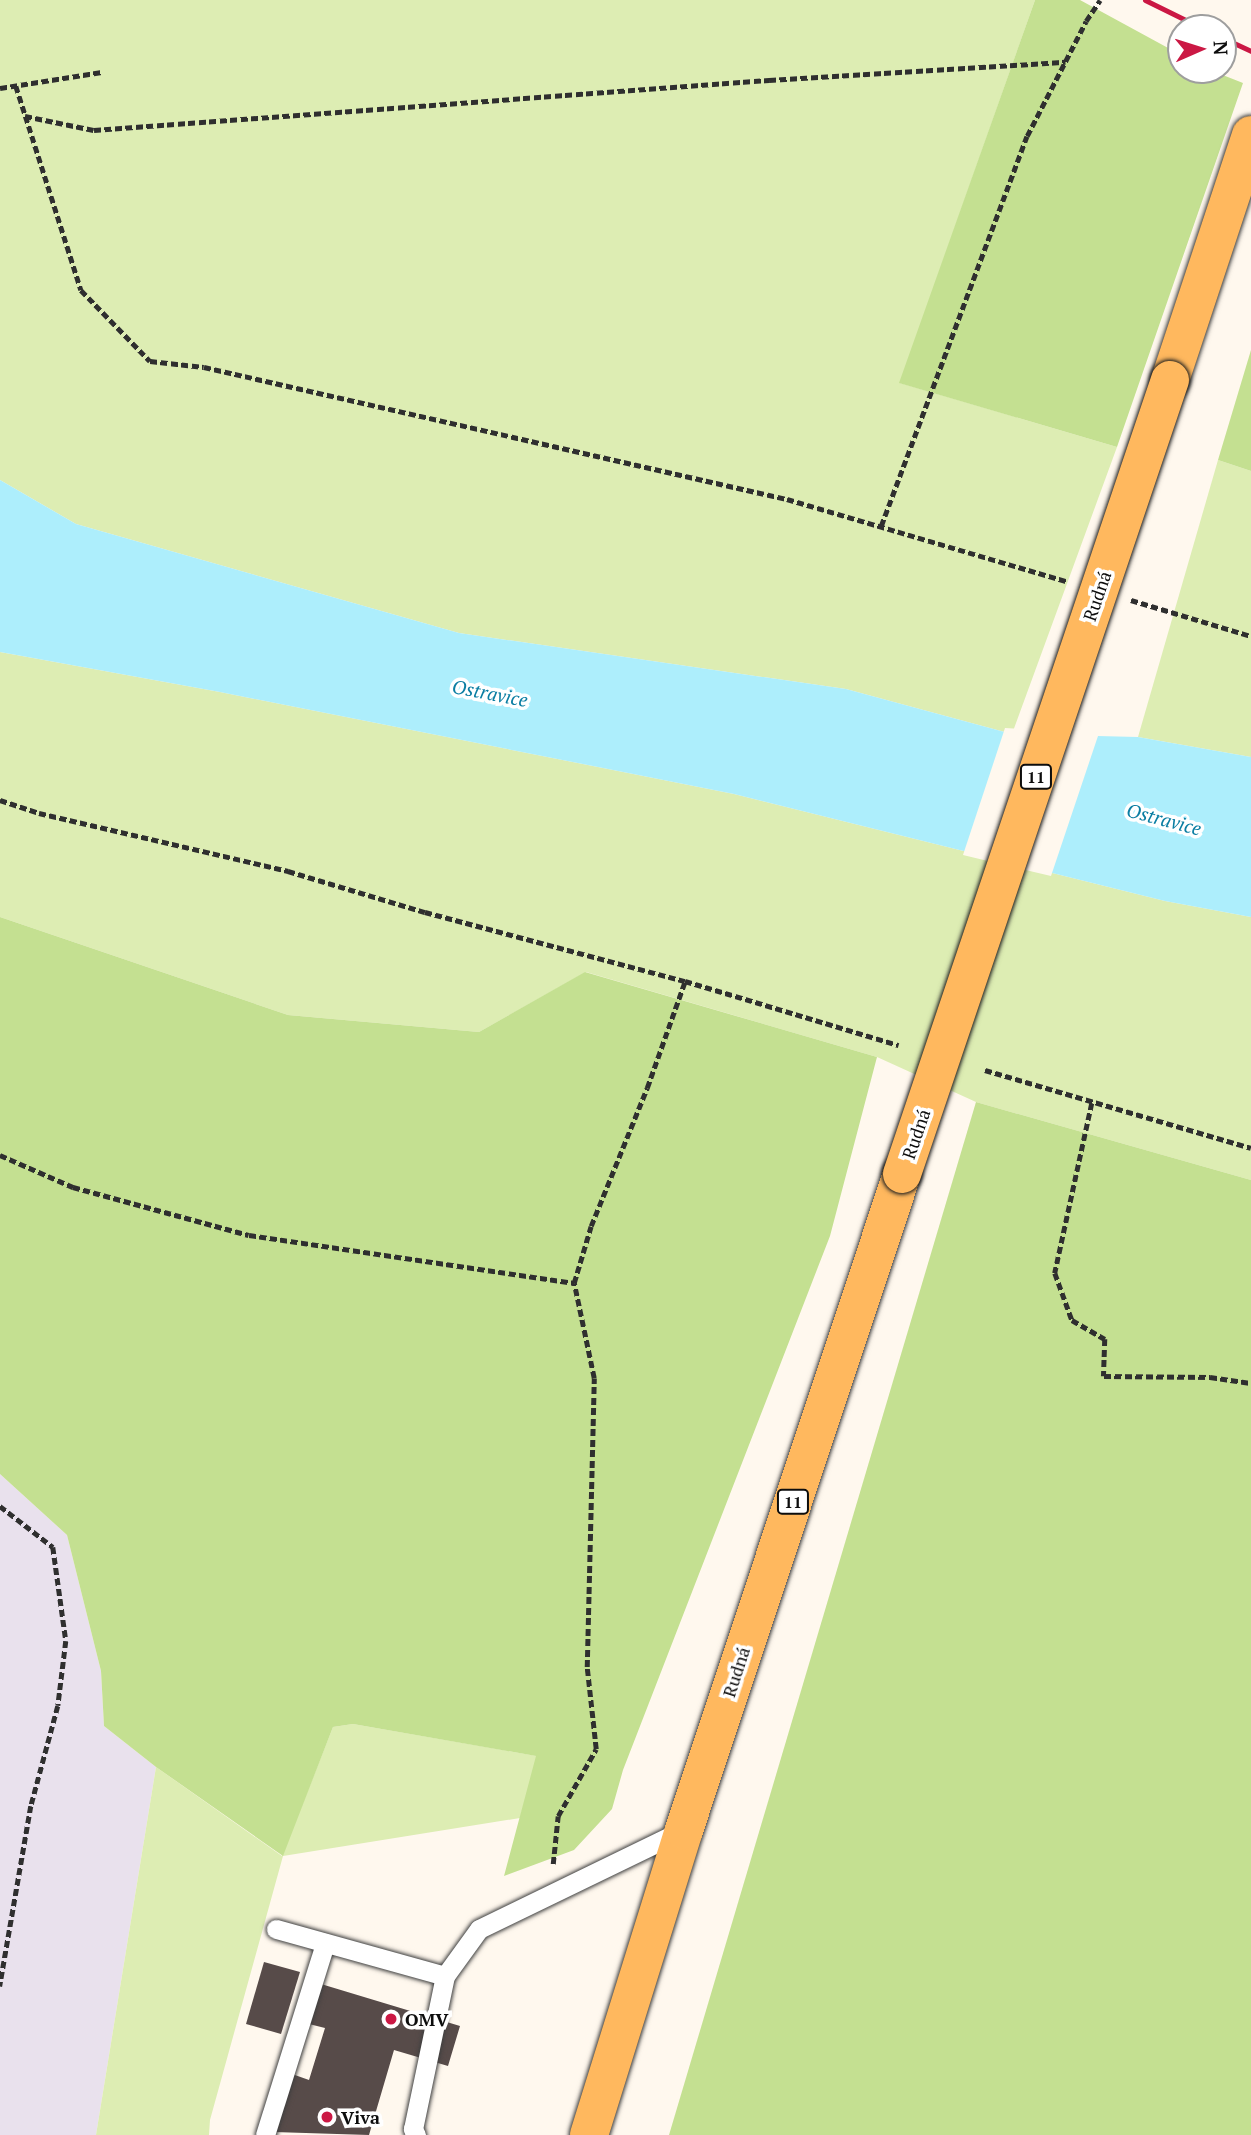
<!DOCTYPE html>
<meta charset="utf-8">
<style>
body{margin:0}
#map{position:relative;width:1251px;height:2135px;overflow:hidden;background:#fff8ee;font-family:"PT Serif",serif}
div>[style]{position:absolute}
.industrial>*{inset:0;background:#e9e1ed}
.green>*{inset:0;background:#ddedb3}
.forest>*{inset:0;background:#c4e091}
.water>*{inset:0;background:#adeefc}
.pier>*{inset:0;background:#fff8ee}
.building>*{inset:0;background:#574b49}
.path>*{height:4.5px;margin-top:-2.25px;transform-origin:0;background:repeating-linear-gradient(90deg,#2f2f2f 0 7px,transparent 0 10.5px)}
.roads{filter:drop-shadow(0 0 2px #404040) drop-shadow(0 0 2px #404040)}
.service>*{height:19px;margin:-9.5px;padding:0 9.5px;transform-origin:9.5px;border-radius:9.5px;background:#fff}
.primary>*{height:38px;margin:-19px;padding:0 19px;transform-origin:19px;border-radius:19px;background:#ffb85e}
.rail>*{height:5px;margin:-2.5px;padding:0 2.5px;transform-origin:2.5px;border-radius:2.5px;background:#cb1844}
.bridges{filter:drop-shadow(0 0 2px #1e1e1e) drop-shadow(0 0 2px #1e1e1e)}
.primary-bridge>*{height:38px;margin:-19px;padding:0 19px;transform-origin:19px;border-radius:19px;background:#ffb85e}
.dots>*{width:19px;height:19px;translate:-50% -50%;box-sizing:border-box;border:4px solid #fff;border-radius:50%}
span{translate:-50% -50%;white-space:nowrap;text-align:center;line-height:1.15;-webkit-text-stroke:7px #fff;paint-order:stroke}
.shield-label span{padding:2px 5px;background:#fff;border:2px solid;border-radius:5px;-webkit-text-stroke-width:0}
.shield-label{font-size:16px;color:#0d0d0d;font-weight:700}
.street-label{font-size:18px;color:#0d0d0d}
.poi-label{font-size:18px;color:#0d0d0d;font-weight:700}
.left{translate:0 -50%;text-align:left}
.water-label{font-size:19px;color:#0b7ea3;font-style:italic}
.north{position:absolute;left:1167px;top:14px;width:70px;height:70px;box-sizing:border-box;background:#fff;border:2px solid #9e9e9e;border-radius:50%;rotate:87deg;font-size:19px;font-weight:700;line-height:28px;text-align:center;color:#0d0d0d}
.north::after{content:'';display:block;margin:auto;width:24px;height:32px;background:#cb1844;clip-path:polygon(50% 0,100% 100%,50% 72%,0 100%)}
</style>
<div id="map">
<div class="industrial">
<div style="clip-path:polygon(0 1474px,67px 1535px,101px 1671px,104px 1726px,156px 1767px,96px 2135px,0 2135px)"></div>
</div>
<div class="green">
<div style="clip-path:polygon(0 0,1035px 0,900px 383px,1117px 447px,1012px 734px,846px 689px,459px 633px,76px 524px,0 480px)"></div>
<div style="clip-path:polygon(1218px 460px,1251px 471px,1251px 757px,1138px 737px)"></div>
<div style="clip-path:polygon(0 652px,220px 692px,734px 794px,1165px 901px,1251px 917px,1251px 1180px,976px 1102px,877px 1057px,586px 972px,479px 1032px,288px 1015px,0 917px)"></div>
<div style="clip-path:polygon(353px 1724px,537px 1756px,520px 1818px,283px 1856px,210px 2120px,209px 2135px,96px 2135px,156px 1767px,282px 1856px,333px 1727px)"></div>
</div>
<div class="forest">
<div style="clip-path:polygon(1035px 0,1080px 0,1181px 55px,1181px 70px,1210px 70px,1243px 83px,1117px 447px,899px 383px)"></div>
<div style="clip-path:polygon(1251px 350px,1251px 471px,1218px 460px)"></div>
<div style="clip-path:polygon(0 917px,288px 1015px,479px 1032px,585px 972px,877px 1057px,830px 1236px,623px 1770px,612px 1809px,574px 1850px,504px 1876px,536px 1756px,353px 1724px,333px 1727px,283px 1856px,156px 1767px,104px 1726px,101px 1671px,67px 1535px,0 1474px)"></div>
<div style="clip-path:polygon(976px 1102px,1251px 1180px,1251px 2135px,669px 2135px)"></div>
</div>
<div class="water">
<div style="clip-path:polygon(0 480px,76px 524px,459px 633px,846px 689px,1012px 734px,1138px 737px,1251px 757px,1251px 917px,1165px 901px,734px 794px,220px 692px,0 652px)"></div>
</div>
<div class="pier">
<div style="clip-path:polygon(1005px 728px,1099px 733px,1051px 876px,963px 855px)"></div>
</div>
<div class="building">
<div style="clip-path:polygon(264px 1962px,300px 1972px,281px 2034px,246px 2024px)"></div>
<div style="clip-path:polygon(321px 1984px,460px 2026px,448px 2066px,394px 2050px,369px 2135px,274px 2132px,292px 2074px,309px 2080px,325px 2028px,309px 2024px)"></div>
</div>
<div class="path">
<div style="left:16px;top:86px;width:214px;rotate:72.3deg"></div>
<div style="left:81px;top:290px;width:99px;rotate:45.8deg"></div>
<div style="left:150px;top:361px;width:54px;rotate:6.3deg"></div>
<div style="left:204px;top:367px;width:598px;rotate:12.76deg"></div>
<div style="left:787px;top:499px;width:291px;rotate:16.4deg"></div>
<div style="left:0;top:88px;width:103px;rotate:-8.9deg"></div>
<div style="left:25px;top:116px;width:70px;rotate:11.5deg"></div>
<div style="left:94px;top:130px;width:677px;rotate:-4.24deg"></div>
<div style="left:769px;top:80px;width:297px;rotate:-3.5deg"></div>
<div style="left:881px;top:526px;width:416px;rotate:-69.5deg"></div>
<div style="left:1027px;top:136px;width:129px;rotate:-62.8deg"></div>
<div style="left:1086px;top:21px;width:25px;rotate:-56deg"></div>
<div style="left:1131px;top:600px;width:125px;rotate:16.7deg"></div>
<div style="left:0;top:800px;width:41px;rotate:18.4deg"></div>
<div style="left:39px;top:813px;width:256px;rotate:13.1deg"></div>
<div style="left:288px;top:871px;width:143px;rotate:16.7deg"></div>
<div style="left:425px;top:912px;width:269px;rotate:14.9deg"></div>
<div style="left:685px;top:981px;width:223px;rotate:16.7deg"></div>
<div style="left:985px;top:1070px;width:277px;rotate:16.3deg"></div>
<div style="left:1092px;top:1103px;width:174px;rotate:102.3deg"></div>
<div style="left:1055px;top:1273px;width:50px;rotate:70.1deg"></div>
<div style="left:1072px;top:1320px;width:38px;rotate:30deg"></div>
<div style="left:1105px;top:1339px;width:37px;rotate:92deg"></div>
<div style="left:1104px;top:1376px;width:106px;rotate:0.5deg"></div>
<div style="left:1210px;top:1377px;width:41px;rotate:8.3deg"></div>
<div style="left:0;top:1155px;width:80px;rotate:23.7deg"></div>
<div style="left:73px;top:1187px;width:182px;rotate:15.3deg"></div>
<div style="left:249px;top:1235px;width:329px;rotate:8.4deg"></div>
<div style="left:0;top:1506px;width:67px;rotate:37.7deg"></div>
<div style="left:53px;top:1547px;width:95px;rotate:82.1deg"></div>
<div style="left:66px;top:1641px;width:65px;rotate:97deg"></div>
<div style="left:58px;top:1706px;width:104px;rotate:105.1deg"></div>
<div style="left:31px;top:1806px;width:183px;rotate:99.8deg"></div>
<div style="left:553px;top:1864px;width:48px;rotate:-84.1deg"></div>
<div style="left:558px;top:1816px;width:77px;rotate:-60.4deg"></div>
<div style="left:596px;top:1749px;width:82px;rotate:-96.3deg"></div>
<div style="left:587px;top:1667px;width:289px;rotate:-88.6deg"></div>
<div style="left:594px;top:1378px;width:97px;rotate:-101.9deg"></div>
<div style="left:574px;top:1283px;width:59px;rotate:-73.4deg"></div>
<div style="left:591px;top:1226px;width:149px;rotate:-67.9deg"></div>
<div style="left:647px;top:1088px;width:114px;rotate:-70.4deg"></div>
</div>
<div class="roads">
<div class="service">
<div style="left:276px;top:1929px;width:175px;rotate:15.5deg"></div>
<div style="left:265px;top:2135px;width:201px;rotate:-72.6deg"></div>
<div style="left:416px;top:2135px;width:7px;rotate:-117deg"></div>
<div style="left:413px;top:2129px;width:156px;rotate:-78.2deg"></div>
<div style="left:445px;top:1976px;width:58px;rotate:-54.1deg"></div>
<div style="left:479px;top:1929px;width:227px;rotate:-25.9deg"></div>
</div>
<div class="primary">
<div style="left:1170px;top:380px;width:258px;rotate:-71.7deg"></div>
<div style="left:589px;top:2135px;width:319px;rotate:-72.7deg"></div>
<div style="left:684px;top:1830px;width:691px;rotate:-71.62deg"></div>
</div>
</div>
<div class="rail">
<div style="left:1145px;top:0;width:64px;rotate:26.2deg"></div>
<div style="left:1223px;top:38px;width:31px;rotate:25deg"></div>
</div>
<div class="bridges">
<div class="primary-bridge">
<div style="left:902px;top:1174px;width:838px;rotate:-71.35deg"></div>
</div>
</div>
<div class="dots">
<div style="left:391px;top:2019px;background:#cb1844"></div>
<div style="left:327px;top:2117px;background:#cb1844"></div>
</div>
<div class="shield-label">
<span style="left:1036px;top:777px">11</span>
<span style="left:793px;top:1502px">11</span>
</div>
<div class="street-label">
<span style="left:1097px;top:596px;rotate:-71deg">Rudná</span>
<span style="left:916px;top:1134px;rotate:-71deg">Rudná</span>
<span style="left:736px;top:1672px;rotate:-72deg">Rudná</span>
</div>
<div class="poi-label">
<span class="left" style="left:405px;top:2019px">OMV</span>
<span class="left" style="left:341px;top:2117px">Viva</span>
</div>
<div class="water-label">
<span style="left:490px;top:693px;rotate:11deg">Ostravice</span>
<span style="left:1164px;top:819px;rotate:15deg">Ostravice</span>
</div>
<div class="north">N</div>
</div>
